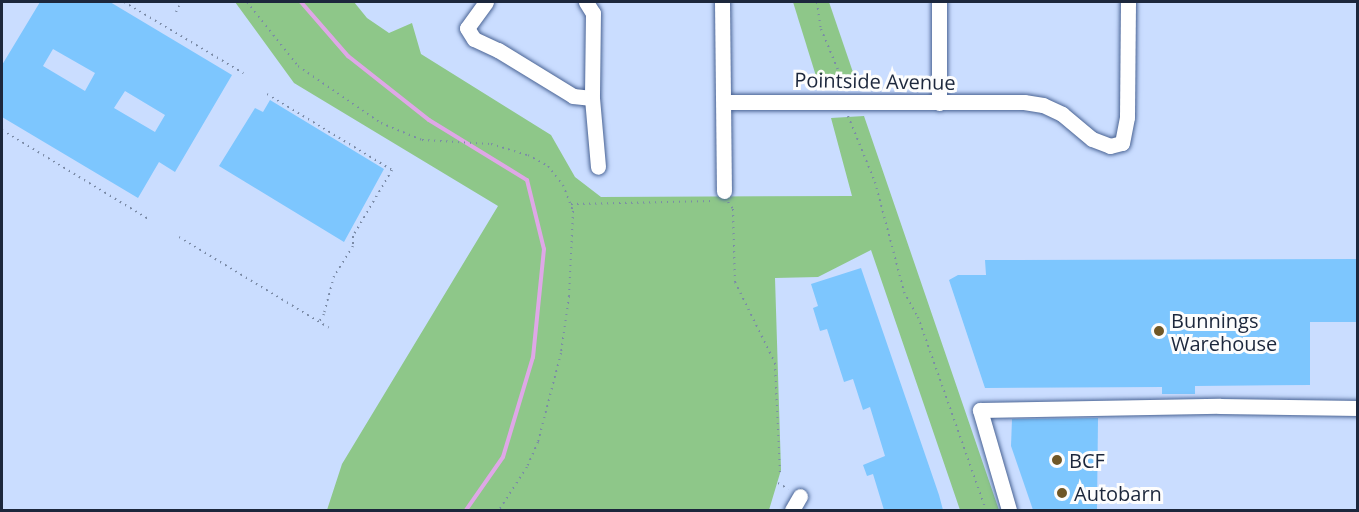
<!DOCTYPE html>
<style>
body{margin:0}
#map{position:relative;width:1359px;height:512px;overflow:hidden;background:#caddff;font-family:"Open Sans",sans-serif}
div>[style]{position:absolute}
.green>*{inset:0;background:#8ec789}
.stream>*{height:4px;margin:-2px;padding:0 2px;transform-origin:2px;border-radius:2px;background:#dfa7e7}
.building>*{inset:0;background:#7dc6fe}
.path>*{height:2px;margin-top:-1px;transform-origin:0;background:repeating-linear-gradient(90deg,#7b8ba7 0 1.5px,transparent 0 6px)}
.roads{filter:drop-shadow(0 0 2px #496394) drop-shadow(0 0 2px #496394)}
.minor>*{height:15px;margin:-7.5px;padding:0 7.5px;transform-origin:7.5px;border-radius:7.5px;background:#fff}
.dots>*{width:16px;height:16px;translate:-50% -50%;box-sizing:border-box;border:3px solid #fdfdfd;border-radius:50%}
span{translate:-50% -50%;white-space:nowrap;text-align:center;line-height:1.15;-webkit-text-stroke:6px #fdfdfd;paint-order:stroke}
.street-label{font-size:20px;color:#1c273c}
.poi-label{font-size:20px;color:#1c273c}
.left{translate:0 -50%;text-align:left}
.frame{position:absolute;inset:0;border:3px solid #1c273c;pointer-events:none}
</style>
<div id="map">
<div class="green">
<div style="clip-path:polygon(235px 2px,354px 2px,367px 18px,389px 33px,412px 23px,421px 54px,551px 135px,575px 177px,601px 197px,852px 196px,831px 118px,864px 116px,999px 510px,960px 510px,871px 250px,818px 277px,775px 278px,781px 470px,769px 510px,327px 510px,342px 464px,498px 206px,294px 83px)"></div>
<div style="clip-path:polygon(793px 2px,829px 2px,858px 87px,820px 89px)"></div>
</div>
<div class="stream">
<div style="left:301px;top:2px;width:72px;rotate:49deg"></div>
<div style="left:348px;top:56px;width:103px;rotate:38.3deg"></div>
<div style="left:429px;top:120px;width:115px;rotate:31.5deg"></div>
<div style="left:527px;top:180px;width:71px;rotate:76.2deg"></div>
<div style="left:544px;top:249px;width:109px;rotate:95.8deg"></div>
<div style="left:533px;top:357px;width:104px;rotate:106.7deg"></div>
<div style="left:503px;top:457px;width:65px;rotate:124.9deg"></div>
</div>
<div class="building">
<div style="clip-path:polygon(evenodd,40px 2px,110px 2px,232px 75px,175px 172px,159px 162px,138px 198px,2px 117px,2px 65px,40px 2px,53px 49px,95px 73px,85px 91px,43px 66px,53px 49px,40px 2px,125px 91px,165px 115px,155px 132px,114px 108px,125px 91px)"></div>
<div style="clip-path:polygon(270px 100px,384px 169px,344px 242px,219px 166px,255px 108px,263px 112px)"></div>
<div style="clip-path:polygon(1358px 259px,1358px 322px,1310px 322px,1310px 385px,1195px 386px,1195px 394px,1162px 394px,1162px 387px,985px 388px,949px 280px,958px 275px,986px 275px,985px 260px)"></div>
<div style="clip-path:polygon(861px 268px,939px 495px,943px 510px,884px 510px,873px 474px,867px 476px,863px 465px,885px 456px,870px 407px,863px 410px,853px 379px,844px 382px,827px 329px,820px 331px,813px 308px,818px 306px,811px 284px)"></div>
<div style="clip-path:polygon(1098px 418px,1097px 510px,1033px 510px,1011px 446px,1012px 419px)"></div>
</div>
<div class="path">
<div style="left:124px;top:2px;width:139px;rotate:30.8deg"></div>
<div style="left:247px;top:2px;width:82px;rotate:51.4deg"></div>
<div style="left:298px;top:66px;width:101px;rotate:34.5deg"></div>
<div style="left:381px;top:123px;width:44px;rotate:22.5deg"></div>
<div style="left:422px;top:140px;width:69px;rotate:3.3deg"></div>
<div style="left:491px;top:144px;width:39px;rotate:17deg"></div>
<div style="left:528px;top:155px;width:23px;rotate:29deg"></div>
<div style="left:548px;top:166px;width:24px;rotate:52deg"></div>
<div style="left:563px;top:185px;width:28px;rotate:69deg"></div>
<div style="left:573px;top:211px;width:85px;rotate:92.7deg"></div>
<div style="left:569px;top:296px;width:58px;rotate:98deg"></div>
<div style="left:561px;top:353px;width:92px;rotate:104.5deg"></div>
<div style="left:538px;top:442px;width:27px;rotate:114deg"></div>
<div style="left:527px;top:467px;width:51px;rotate:123.1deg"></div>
<div style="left:817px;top:2px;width:27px;rotate:82deg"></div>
<div style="left:821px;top:29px;width:65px;rotate:67.4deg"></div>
<div style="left:176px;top:12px;width:7px;rotate:-63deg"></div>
<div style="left:267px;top:94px;width:146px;rotate:31.3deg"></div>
<div style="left:392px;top:170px;width:77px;rotate:120.6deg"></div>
<div style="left:353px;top:236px;width:10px;rotate:90deg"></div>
<div style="left:353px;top:246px;width:36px;rotate:122deg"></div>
<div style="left:334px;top:276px;width:39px;rotate:105deg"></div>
<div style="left:324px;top:314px;width:9px;rotate:122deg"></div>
<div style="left:848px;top:116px;width:71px;rotate:67.8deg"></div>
<div style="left:875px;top:182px;width:114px;rotate:75.2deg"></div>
<div style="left:904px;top:292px;width:29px;rotate:61deg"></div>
<div style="left:918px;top:317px;width:205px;rotate:70.6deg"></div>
<div style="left:2px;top:130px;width:173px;rotate:31.3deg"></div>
<div style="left:728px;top:202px;width:9px;rotate:54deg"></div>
<div style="left:733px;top:209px;width:73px;rotate:88.4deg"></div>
<div style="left:735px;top:282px;width:90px;rotate:63.7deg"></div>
<div style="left:775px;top:363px;width:111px;rotate:87.4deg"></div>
<div style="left:571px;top:204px;width:143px;rotate:-1.2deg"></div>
<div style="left:179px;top:237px;width:175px;rotate:31.2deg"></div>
<div style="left:778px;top:483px;width:12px;rotate:31deg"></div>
</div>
<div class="roads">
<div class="minor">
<div style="left:486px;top:2px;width:32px;rotate:126deg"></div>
<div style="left:467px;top:28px;width:13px;rotate:58deg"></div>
<div style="left:474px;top:39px;width:26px;rotate:25deg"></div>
<div style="left:498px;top:50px;width:88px;rotate:31.5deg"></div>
<div style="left:573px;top:96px;width:19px;rotate:6deg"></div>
<div style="left:592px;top:98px;width:69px;rotate:85deg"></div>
<div style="left:586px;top:2px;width:13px;rotate:58deg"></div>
<div style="left:593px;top:13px;width:85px;rotate:90.7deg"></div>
<div style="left:722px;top:2px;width:189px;rotate:89.4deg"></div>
<div style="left:939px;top:2px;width:101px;rotate:90deg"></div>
<div style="left:724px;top:102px;width:300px"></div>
<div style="left:1024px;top:102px;width:19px;rotate:9deg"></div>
<div style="left:1043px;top:105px;width:21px;rotate:25deg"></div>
<div style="left:1062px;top:114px;width:39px;rotate:40deg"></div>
<div style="left:1092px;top:139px;width:19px;rotate:21deg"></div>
<div style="left:1110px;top:146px;width:12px;rotate:-14deg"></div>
<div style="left:1122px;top:143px;width:26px;rotate:-79deg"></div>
<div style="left:1127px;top:117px;width:115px;rotate:-89.5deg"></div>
<div style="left:792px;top:510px;width:16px;rotate:-60deg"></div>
<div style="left:1009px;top:510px;width:104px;rotate:-106.2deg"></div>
<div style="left:980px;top:410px;width:240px;rotate:-1deg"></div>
<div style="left:1220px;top:406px;width:138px;rotate:0.8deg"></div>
</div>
</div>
<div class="dots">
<div style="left:1159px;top:331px;background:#6f5727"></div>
<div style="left:1057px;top:460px;background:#6f5727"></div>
<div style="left:1062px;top:493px;background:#6f5727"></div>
</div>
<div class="street-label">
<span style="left:875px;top:81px;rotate:1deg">Pointside Avenue</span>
</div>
<div class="poi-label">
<span class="left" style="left:1171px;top:332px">Bunnings<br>Warehouse</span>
<span class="left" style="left:1069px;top:460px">BCF</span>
<span class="left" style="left:1074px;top:493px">Autobarn</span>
</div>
<div class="frame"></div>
</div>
